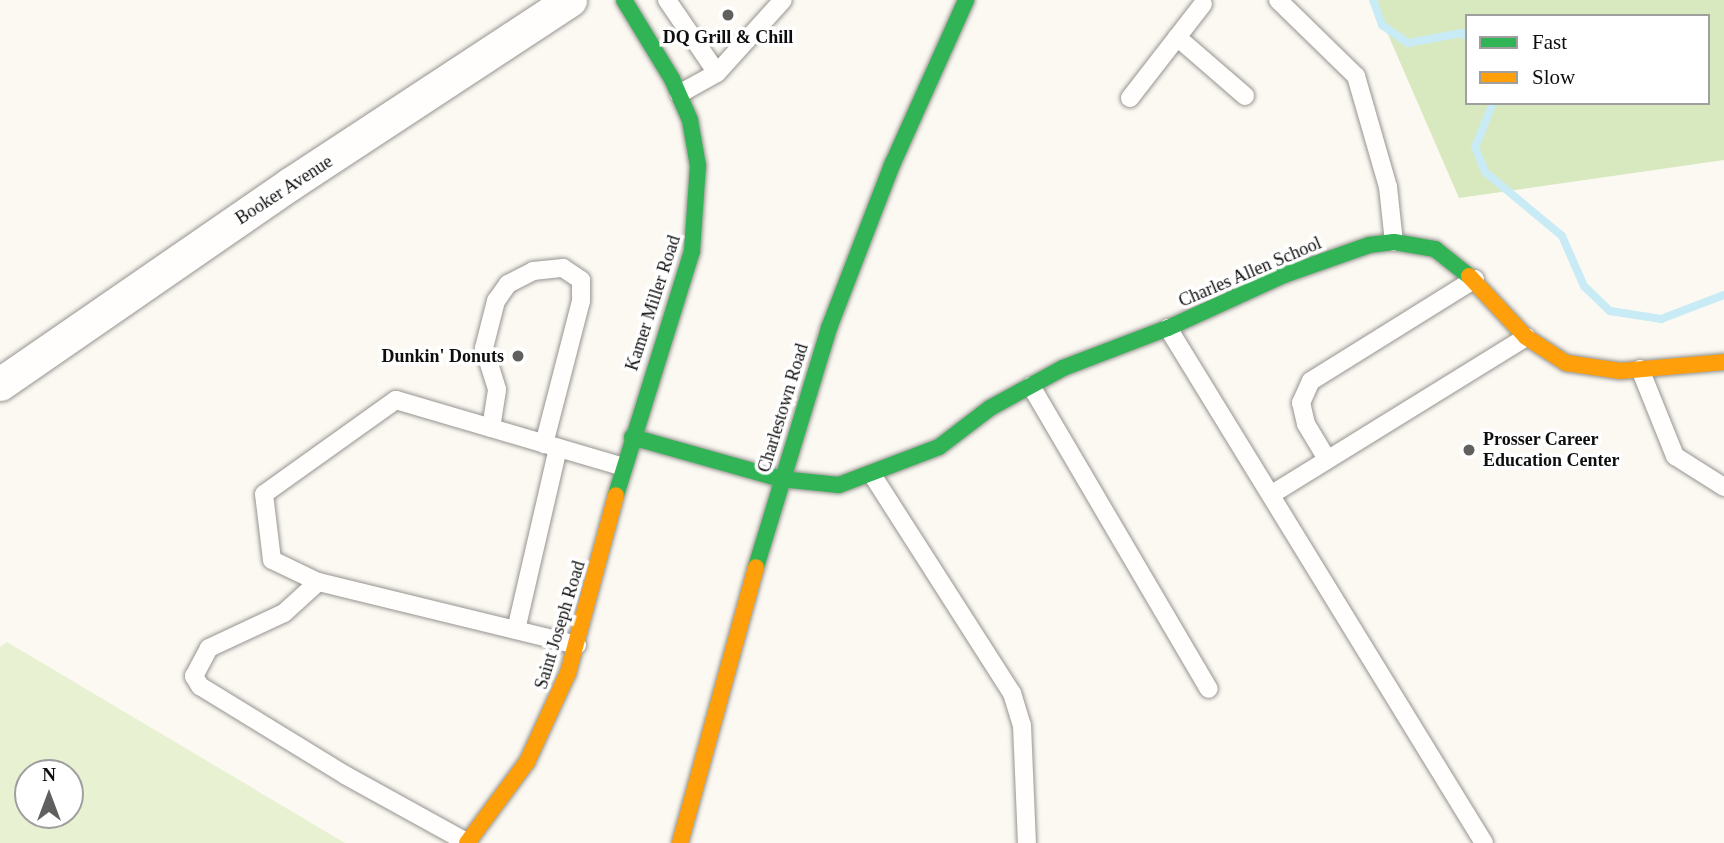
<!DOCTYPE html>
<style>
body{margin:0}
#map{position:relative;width:1724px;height:843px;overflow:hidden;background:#fcf9f2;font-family:"Times New Roman",serif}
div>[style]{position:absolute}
.green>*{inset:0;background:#e8f1d2}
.forest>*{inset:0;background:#d9e9bf}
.stream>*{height:8px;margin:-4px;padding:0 4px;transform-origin:4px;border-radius:4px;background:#c8ebf6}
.roads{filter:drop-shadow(0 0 2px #959491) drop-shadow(0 0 2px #959491)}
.lane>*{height:18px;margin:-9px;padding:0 9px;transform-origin:9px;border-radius:9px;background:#fffefd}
.street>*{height:33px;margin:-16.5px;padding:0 16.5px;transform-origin:16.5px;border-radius:16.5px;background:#fffefd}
.fast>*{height:16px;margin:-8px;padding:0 8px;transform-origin:8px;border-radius:8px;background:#30b455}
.slow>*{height:16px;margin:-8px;padding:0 8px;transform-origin:8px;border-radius:8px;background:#ff9f0a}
.dots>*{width:19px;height:19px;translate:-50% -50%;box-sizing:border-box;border:4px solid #fff;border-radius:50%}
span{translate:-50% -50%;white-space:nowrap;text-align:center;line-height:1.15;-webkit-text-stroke:7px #fff;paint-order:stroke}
.poi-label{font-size:18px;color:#0e0e0e;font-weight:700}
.right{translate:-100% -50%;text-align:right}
.left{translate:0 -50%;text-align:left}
.street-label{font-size:18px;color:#0e0e0e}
.legend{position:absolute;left:1465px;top:14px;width:245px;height:91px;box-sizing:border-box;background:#fff;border:2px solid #9f9f9f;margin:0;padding:9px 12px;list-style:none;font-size:21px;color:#0e0e0e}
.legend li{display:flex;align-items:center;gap:14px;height:35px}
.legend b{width:35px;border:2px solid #9f9f9f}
.north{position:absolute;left:14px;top:759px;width:70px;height:70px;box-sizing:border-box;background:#fff;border:2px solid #9f9f9f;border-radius:50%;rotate:0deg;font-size:19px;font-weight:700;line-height:28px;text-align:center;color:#0e0e0e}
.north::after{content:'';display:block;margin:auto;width:24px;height:32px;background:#61605e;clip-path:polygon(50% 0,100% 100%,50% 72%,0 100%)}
</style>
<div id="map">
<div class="green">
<div style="clip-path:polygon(evenodd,7px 642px,345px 843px,0 843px,0 647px,7px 642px,28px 773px,70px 773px,70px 815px,28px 815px,28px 773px)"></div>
</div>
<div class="forest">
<div style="clip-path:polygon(evenodd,1373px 0,1724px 0,1724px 160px,1459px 198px,1373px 0,1467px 16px,1708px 16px,1708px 103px,1467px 103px,1467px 16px)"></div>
</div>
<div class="stream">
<div style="left:1373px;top:0;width:27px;rotate:70deg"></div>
<div style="left:1382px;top:25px;width:32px;rotate:35deg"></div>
<div style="left:1408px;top:43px;width:55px;rotate:-10.5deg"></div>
<div style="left:1462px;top:33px;width:6px;rotate:39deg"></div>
<div style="left:1493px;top:103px;width:48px;rotate:112.2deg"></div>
<div style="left:1475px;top:147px;width:27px;rotate:68deg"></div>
<div style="left:1485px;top:172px;width:100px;rotate:39.7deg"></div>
<div style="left:1562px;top:236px;width:55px;rotate:66.3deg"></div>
<div style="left:1584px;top:286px;width:36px;rotate:44deg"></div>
<div style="left:1610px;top:311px;width:52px;rotate:8.9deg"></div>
<div style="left:1661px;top:319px;width:67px;rotate:-20.9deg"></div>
</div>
<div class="roads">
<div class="lane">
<div style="left:667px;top:0;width:88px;rotate:55.6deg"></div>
<div style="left:1278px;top:0;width:109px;rotate:44.3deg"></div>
<div style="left:1356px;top:76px;width:116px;rotate:73.9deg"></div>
<div style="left:1388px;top:187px;width:55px;rotate:83.8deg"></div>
<div style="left:1177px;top:37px;width:90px;rotate:40.9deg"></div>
<div style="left:679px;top:94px;width:43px;rotate:-28.9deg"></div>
<div style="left:717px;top:73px;width:98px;rotate:-47.9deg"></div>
<div style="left:1130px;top:98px;width:119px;rotate:-52.2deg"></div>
<div style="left:1168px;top:328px;width:604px;rotate:58.47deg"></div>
<div style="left:1640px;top:369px;width:94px;rotate:68.1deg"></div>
<div style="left:1675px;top:456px;width:58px;rotate:32.3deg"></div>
<div style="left:1031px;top:386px;width:351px;rotate:59.6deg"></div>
<div style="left:491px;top:428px;width:39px;rotate:-81deg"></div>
<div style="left:497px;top:389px;width:43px;rotate:-107.6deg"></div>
<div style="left:484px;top:348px;width:49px;rotate:-75.7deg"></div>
<div style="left:496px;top:301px;width:21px;rotate:-55deg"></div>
<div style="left:508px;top:284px;width:28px;rotate:-27deg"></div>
<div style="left:533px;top:271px;width:30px;rotate:-6deg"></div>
<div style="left:563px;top:268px;width:22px;rotate:34deg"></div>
<div style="left:581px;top:280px;width:21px;rotate:90deg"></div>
<div style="left:581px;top:301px;width:148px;rotate:104.5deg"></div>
<div style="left:1327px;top:459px;width:41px;rotate:-121deg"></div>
<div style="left:1306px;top:424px;width:22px;rotate:-103deg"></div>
<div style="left:1301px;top:403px;width:24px;rotate:-66deg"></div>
<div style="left:1311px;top:381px;width:193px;rotate:-31.9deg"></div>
<div style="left:873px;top:476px;width:258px;rotate:57.4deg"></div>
<div style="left:1012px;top:693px;width:34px;rotate:73deg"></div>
<div style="left:1022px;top:725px;width:118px;rotate:87.6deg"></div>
<div style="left:1272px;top:494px;width:299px;rotate:-31.7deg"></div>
<div style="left:318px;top:582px;width:46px;rotate:137.6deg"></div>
<div style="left:284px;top:613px;width:83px;rotate:155deg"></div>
<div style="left:209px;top:648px;width:32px;rotate:118deg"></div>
<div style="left:194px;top:676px;width:12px;rotate:59deg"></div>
<div style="left:200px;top:686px;width:170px;rotate:31.5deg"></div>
<div style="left:345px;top:775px;width:141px;rotate:28.9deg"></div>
<div style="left:516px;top:630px;width:187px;rotate:-77deg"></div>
<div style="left:577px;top:645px;width:267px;rotate:-166.3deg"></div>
<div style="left:318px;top:582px;width:51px;rotate:-154.4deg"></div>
<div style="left:272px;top:560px;width:66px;rotate:-96.9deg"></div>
<div style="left:264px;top:494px;width:162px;rotate:-35.5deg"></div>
<div style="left:396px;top:400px;width:237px;rotate:16.4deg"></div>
</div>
<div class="street">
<div style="left:0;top:384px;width:352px;rotate:-34.6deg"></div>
<div style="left:290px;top:184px;width:335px;rotate:-33.3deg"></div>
</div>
<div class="fast">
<div style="left:632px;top:437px;width:155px;rotate:15.7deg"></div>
<div style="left:781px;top:479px;width:58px;rotate:5.9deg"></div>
<div style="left:839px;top:485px;width:107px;rotate:-20.8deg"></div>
<div style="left:939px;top:447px;width:64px;rotate:-37.4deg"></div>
<div style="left:990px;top:408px;width:83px;rotate:-28.7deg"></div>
<div style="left:1063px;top:368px;width:112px;rotate:-20.9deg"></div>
<div style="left:1168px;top:328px;width:128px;rotate:-24.6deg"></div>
<div style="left:1284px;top:275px;width:90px;rotate:-19.4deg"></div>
<div style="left:1369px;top:245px;width:25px;rotate:-7deg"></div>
<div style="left:1394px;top:242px;width:42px;rotate:9.7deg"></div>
<div style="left:1435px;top:249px;width:43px;rotate:38.5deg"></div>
<div style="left:616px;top:495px;width:256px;rotate:-72.7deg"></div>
<div style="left:692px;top:251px;width:85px;rotate:-86deg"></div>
<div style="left:698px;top:166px;width:47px;rotate:-99.9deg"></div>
<div style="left:690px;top:120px;width:45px;rotate:-113.7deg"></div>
<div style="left:672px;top:79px;width:92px;rotate:-121.3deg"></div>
<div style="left:756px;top:567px;width:250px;rotate:-73deg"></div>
<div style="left:829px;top:328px;width:175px;rotate:-68.9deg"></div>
<div style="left:892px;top:165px;width:181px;rotate:-65.8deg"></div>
</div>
<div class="slow">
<div style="left:1469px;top:276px;width:83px;rotate:46.9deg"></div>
<div style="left:1526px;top:337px;width:48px;rotate:33deg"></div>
<div style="left:1566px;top:363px;width:55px;rotate:8.4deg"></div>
<div style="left:1620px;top:371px;width:104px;rotate:-4.9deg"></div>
<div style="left:467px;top:843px;width:101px;rotate:-53.5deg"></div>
<div style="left:527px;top:762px;width:98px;rotate:-65.3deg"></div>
<div style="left:568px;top:673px;width:184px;rotate:-74.9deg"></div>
<div style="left:680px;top:843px;width:286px;rotate:-74.6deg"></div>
</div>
</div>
<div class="dots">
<div style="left:728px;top:15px;background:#61605e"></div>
<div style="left:518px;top:356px;background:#61605e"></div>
<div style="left:1469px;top:450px;background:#61605e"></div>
</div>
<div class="poi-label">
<span style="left:728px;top:37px">DQ Grill &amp; Chill</span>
<span class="right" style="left:504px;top:356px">Dunkin' Donuts</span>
<span class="left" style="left:1483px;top:450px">Prosser Career<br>Education Center</span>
</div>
<div class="street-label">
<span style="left:284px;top:190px;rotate:-33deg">Booker Avenue</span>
<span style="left:1250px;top:272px;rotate:-23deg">Charles Allen School</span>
<span style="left:653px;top:303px;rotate:-72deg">Kamer Miller Road</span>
<span style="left:783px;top:408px;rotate:-73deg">Charlestown Road</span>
<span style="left:560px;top:625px;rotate:-73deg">Saint Joseph Road</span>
</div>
<ul class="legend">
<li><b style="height:9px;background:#30b455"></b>Fast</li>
<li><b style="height:9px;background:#ff9f0a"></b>Slow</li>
</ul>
<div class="north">N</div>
</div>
